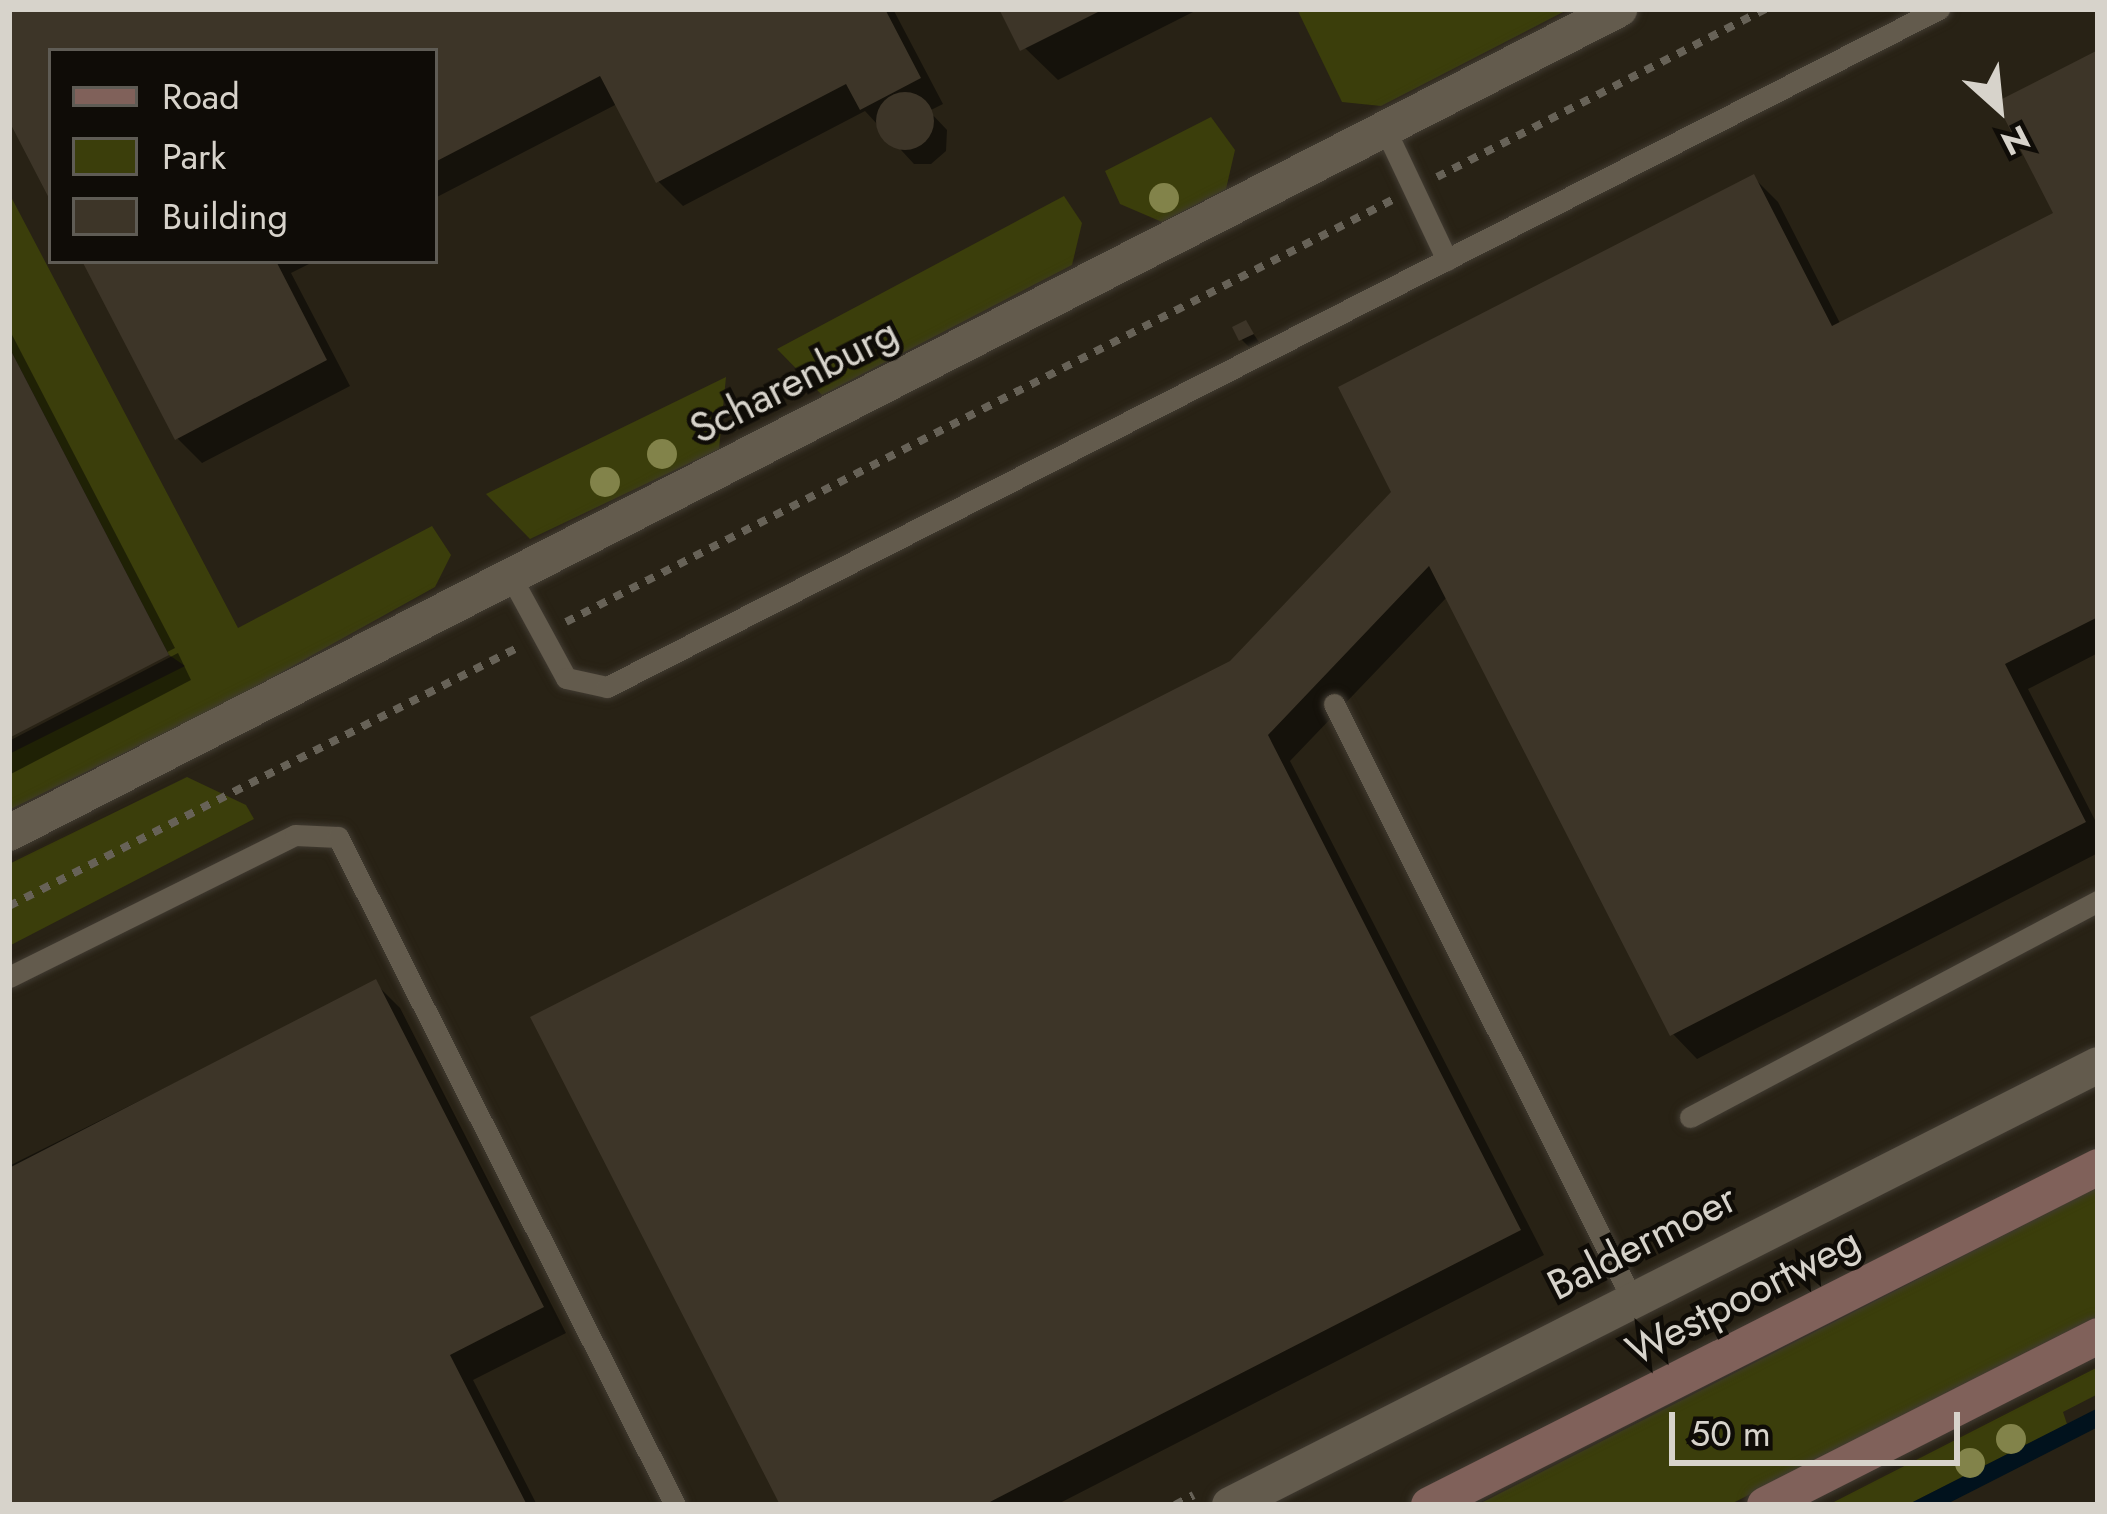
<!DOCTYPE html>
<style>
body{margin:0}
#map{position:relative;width:2107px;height:1514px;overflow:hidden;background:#282215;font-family:Jost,sans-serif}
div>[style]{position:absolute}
.green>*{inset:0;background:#3b3e0b}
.water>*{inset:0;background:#01121d}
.shadow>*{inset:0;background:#0007}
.building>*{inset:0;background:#3d3528}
.round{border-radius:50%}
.path>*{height:8px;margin-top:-4px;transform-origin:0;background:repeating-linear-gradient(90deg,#676257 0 9px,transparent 0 18px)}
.roads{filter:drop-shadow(0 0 3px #413b32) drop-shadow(0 0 3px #413b32)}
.lane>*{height:21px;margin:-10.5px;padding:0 10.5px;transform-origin:10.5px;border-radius:10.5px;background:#635b4d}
.street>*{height:36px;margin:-18px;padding:0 18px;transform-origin:18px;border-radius:18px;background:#635b4d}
.secondary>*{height:36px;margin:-18px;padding:0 18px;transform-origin:18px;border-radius:18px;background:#80615a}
.trees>*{width:30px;height:30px;margin:-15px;border-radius:50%;background:#82834a}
span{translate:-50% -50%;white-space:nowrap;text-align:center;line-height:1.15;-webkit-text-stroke:9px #0f0c07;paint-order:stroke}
.street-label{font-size:42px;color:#d7d3cb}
.frame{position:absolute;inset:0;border:12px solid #d7d3cb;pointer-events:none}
.legend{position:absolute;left:48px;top:48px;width:390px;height:216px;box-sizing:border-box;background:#0f0c07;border:3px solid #5f5c55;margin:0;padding:15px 21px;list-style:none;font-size:36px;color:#d7d3cb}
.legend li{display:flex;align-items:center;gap:24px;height:60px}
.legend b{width:60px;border:3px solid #5f5c55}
.north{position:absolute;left:1939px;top:48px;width:120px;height:120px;-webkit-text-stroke:9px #0f0c07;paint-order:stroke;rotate:153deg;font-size:33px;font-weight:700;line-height:48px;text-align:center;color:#d7d3cb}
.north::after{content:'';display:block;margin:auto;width:42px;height:54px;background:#d7d3cb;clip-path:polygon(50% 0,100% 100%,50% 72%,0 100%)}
.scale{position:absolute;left:1669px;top:1412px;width:291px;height:54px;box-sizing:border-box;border:6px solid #d7d3cb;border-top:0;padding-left:15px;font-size:36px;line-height:42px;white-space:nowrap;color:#d7d3cb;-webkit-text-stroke:9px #0f0c07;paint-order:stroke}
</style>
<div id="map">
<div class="green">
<div style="clip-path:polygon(1297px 9px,1569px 9px,1381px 106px,1342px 102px)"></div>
<div style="clip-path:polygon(1211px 117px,1235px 150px,1226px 189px,1162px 222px,1120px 204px,1105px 171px)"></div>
<div style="clip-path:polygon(9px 193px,238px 628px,432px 526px,451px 555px,435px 587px,235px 698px,9px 810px,9px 754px,185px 666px,169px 655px,9px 347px)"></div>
<div style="clip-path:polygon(1064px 196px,1082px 223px,1072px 265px,822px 395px,777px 349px)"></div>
<div style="clip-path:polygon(726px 377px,719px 449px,530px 539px,486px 494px)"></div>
<div style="clip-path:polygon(187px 777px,246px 805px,254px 819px,9px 946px,9px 864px)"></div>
<div style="clip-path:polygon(2098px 1187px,2098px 1316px,1729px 1505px,1477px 1505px)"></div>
<div style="clip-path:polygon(2098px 1367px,2098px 1394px,2063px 1412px,2067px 1424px,1907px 1505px,1828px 1505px)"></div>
</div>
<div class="water">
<div style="clip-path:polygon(2098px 1408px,2098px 1427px,1945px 1505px,1907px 1505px)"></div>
</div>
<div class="shadow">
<div style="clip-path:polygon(9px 9px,893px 9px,943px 104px,929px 111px,947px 130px,946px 151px,931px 164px,914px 164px,865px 111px,683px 206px,658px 181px,617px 104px,435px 198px,435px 51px,51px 51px,51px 194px,9px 112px)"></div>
<div style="clip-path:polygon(1005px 9px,1199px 9px,1058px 80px,1025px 48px)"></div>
<div style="clip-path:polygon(2098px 53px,2098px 653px,2028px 689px,2098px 826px,2098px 853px,1697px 1059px,1673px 1034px,1448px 596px,1290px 761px,1544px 1255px,1056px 1505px,783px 1505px,1232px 663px,1754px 178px,1778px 202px,1841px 325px,2057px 215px)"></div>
<div style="clip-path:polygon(86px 261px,315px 261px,291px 273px,350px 386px,202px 463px,177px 438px)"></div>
<div style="clip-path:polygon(1246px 323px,1259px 342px,1249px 347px,1242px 340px)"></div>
<div style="clip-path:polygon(9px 329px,175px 648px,9px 734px)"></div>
<div style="clip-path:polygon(178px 653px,191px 680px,9px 775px,9px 741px)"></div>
<div style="clip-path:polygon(375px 983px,400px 1008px,566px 1333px,473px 1380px,537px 1505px,9px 1505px,9px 1166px)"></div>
</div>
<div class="building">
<div style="clip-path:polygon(9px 9px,885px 9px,921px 78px,860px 110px,846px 84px,656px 183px,600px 76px,435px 162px,435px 51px,51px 51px,51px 202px,9px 121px)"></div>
<div style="clip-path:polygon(999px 9px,1104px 9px,1020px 51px)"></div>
<div style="clip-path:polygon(2098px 50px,2098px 617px,2005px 664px,2086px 822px,1670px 1036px,1429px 566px,1268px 735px,1521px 1230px,984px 1505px,780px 1505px,530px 1017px,1230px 661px,1391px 492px,1338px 387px,1754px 174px,1832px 326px,2053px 213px,1996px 102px)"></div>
<div class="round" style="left:876px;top:92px;width:58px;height:58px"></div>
<div style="clip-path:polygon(82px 261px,276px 261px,327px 360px,175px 440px)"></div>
<div style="clip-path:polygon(1246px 320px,1254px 334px,1239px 341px,1232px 327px)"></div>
<div style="clip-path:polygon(9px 347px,169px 655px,9px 738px)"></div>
<div style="clip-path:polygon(376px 979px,544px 1307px,450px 1355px,527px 1505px,9px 1505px,9px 1168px)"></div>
</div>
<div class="path">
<div style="left:1437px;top:177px;width:369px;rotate:-27.1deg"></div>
<div style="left:566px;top:622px;width:928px;rotate:-27.06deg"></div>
<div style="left:9px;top:906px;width:574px;rotate:-26.92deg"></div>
<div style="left:1175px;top:1505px;width:21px;rotate:-28deg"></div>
</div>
<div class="roads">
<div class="lane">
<div style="left:1385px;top:129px;width:145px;rotate:64.7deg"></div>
<div style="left:511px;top:577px;width:115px;rotate:61.4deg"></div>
<div style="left:566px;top:678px;width:42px;rotate:12.4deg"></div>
<div style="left:607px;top:687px;width:1495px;rotate:-26.98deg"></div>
<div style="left:1334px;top:704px;width:663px;rotate:63.4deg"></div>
<div style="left:9px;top:977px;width:319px;rotate:-26.4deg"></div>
<div style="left:295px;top:835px;width:43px;rotate:2.7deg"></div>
<div style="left:338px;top:837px;width:748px;rotate:63.23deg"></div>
<div style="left:1690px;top:1117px;width:462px;rotate:-27.9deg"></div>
</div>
<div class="street">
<div style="left:9px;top:833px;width:1809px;rotate:-27.1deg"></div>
<div style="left:1230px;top:1505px;width:973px;rotate:-26.88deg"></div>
</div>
<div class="secondary">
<div style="left:1429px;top:1505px;width:750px;rotate:-26.8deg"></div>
<div style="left:1765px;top:1505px;width:373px;rotate:-26.9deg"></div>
</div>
</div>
<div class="trees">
<div style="left:1164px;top:198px"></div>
<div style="left:662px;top:454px"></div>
<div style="left:605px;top:482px"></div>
<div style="left:2011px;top:1439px"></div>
<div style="left:1970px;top:1463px"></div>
</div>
<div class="street-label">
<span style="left:794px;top:381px;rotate:-27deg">Scharenburg</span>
<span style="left:1642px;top:1242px;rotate:-27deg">Baldermoer</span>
<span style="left:1743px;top:1296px;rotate:-27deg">Westpoortweg</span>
</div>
<div class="frame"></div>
<ul class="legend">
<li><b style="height:15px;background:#80615a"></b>Road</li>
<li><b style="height:33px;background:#3b3e0b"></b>Park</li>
<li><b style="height:33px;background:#3d3528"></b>Building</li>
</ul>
<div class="north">N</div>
<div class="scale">50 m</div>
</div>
